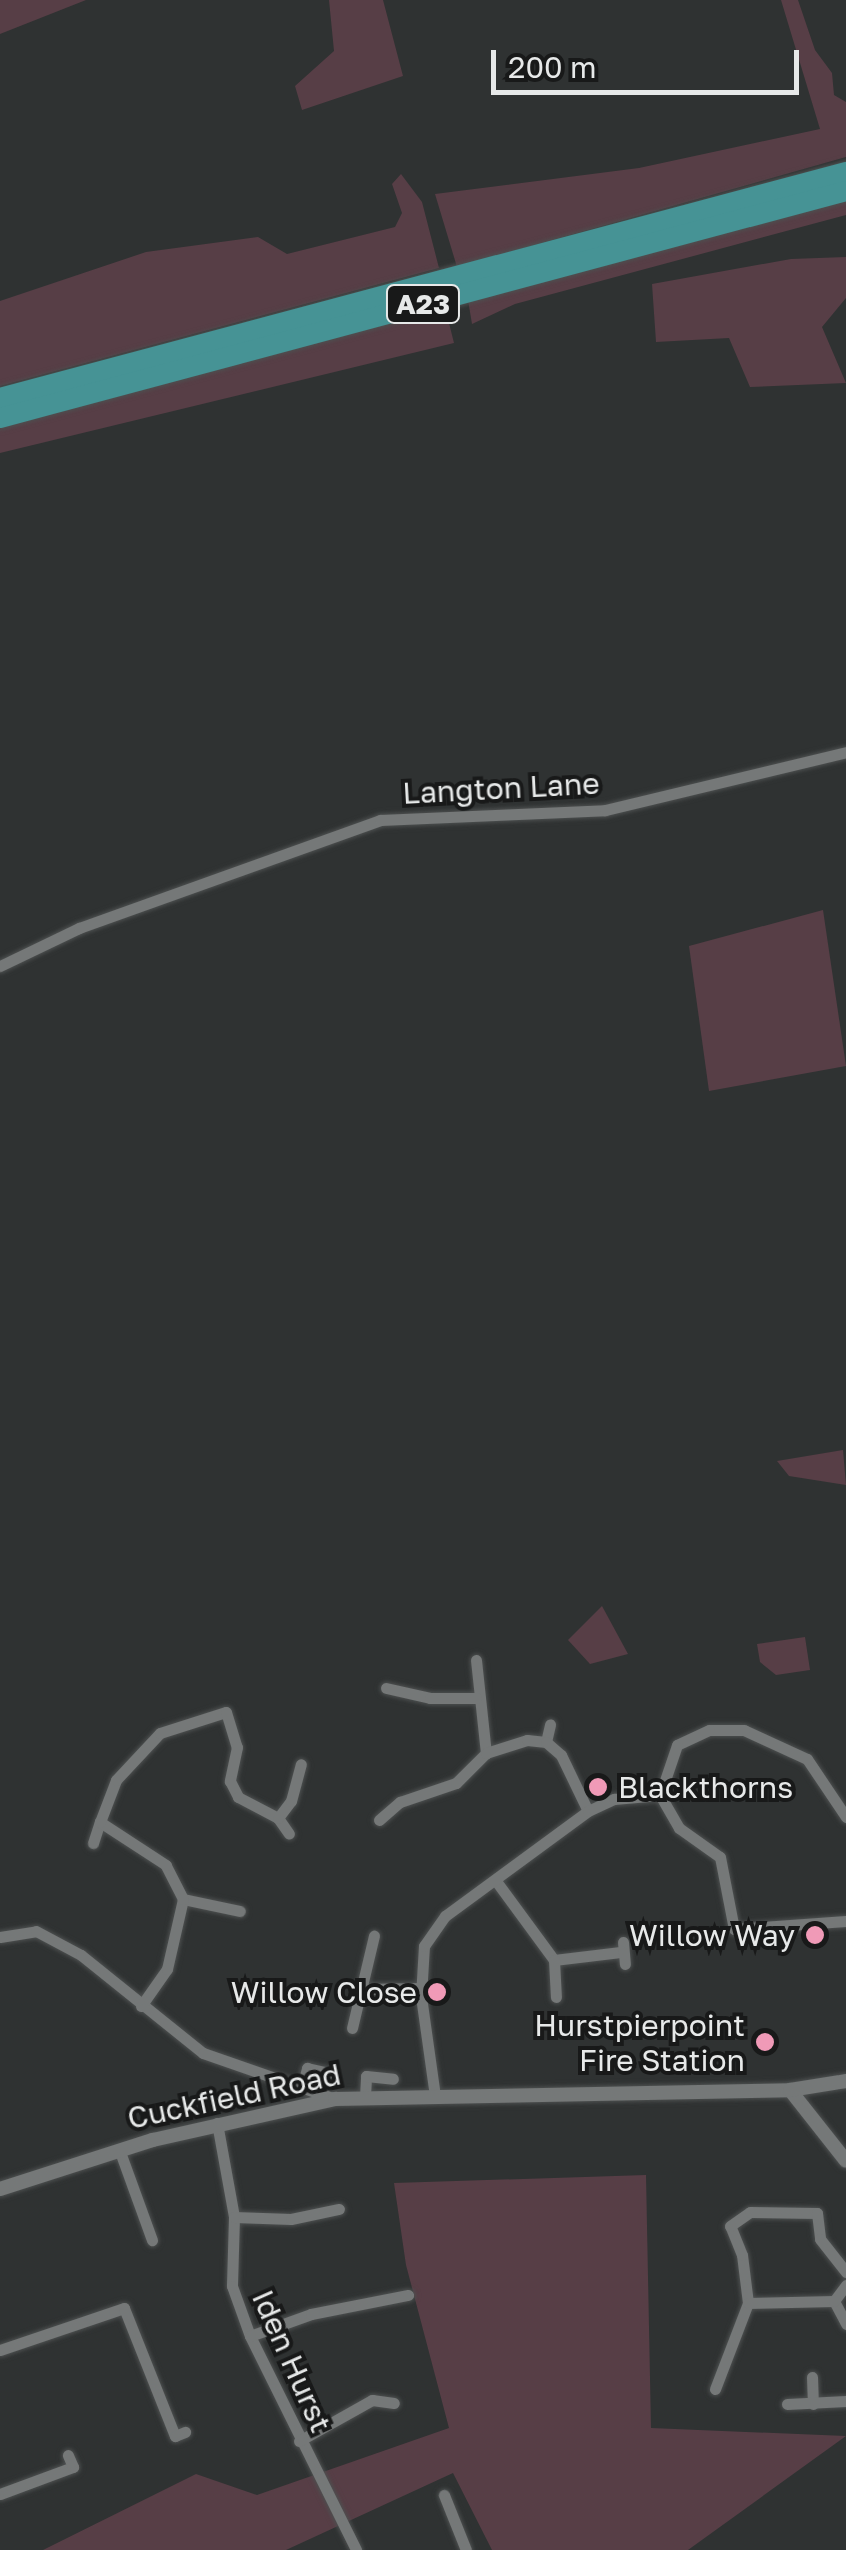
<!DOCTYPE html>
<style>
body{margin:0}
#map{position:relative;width:846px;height:2550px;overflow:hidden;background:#2f3232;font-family:"Golos Text",sans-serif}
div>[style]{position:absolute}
.green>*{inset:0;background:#573e46}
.roads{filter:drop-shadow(0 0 2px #4d5050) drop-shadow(0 0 2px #4d5050)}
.minor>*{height:11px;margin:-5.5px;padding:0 5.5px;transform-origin:5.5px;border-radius:5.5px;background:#757878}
.tertiary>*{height:14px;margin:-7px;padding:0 7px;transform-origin:7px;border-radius:7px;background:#757878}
.trunk>*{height:20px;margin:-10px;padding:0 10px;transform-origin:10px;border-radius:10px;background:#469395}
.dots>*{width:28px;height:28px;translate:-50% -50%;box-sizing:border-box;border:5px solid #181919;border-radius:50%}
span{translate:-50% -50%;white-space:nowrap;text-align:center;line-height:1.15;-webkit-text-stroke:8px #181919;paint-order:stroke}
.shield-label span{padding:2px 8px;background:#181919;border:2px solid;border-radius:8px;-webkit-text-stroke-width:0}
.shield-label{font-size:28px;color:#e7e9e9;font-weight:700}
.street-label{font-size:30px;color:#e7e9e9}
.poi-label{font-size:30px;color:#e7e9e9}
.left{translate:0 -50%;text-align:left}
.right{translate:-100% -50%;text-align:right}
.scale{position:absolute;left:491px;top:50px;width:308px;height:45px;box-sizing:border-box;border:5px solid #e7e9e9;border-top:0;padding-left:12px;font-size:30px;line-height:35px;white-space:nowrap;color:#e7e9e9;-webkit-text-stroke:8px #181919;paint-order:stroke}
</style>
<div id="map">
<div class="green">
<div style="clip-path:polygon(0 0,86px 0,0 34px)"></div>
<div style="clip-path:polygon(329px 0,383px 0,403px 76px,302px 110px,295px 86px,334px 51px)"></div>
<div style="clip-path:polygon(781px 0,798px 0,815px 50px,832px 73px,834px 95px,846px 102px,846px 157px,457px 267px,435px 194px,639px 168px,820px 129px)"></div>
<div style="clip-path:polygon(401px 174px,422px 202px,439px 268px,0 386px,0 301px,146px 252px,258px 237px,287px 254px,395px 227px,402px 213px,392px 184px)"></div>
<div style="clip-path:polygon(846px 201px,846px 215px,515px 304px,472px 324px,468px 300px)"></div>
<div style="clip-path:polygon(846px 257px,846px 298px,822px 327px,846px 383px,750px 387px,729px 338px,656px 342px,652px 284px,791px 259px)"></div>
<div style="clip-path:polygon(444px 303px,454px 343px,0 453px,0 427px)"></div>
<div style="clip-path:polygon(823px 910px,846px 1066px,709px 1091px,689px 946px)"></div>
<div style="clip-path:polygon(843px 1450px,846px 1485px,789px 1476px,777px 1461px)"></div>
<div style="clip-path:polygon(602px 1606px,628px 1654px,590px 1664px,568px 1640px)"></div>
<div style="clip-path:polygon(805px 1637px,810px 1670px,776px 1675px,760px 1662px,757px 1644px)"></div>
<div style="clip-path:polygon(646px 2175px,651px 2428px,846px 2436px,688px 2550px,492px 2550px,453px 2473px,286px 2550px,43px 2550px,196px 2474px,257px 2495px,449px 2428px,406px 2265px,394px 2183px)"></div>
</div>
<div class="roads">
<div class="minor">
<div style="left:0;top:966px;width:88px;rotate:-25.7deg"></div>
<div style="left:79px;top:928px;width:320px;rotate:-19.7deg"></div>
<div style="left:380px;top:820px;width:225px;rotate:-2.5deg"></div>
<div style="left:605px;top:810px;width:248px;rotate:-13.5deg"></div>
<div style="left:476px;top:1660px;width:94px;rotate:83.9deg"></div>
<div style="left:386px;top:1688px;width:45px;rotate:12.8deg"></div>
<div style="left:430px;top:1698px;width:46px"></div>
<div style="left:546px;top:1742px;width:18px;rotate:-77deg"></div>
<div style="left:846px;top:1817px;width:70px;rotate:-123.9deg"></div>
<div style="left:807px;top:1759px;width:69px;rotate:-155.3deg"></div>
<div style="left:744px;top:1730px;width:35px;rotate:180deg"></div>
<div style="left:709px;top:1730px;width:35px;rotate:155deg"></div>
<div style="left:677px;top:1745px;width:53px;rotate:108.8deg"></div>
<div style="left:660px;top:1795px;width:38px;rotate:60deg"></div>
<div style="left:679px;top:1828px;width:50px;rotate:35.3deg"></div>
<div style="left:720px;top:1857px;width:73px;rotate:79deg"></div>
<div style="left:734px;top:1929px;width:112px;rotate:-4.1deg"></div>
<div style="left:278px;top:1818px;width:19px;rotate:55deg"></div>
<div style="left:379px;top:1820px;width:28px;rotate:-41deg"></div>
<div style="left:400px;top:1802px;width:59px;rotate:-18.7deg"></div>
<div style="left:456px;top:1783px;width:42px;rotate:-45deg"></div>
<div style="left:486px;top:1753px;width:43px;rotate:-17.6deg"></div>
<div style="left:527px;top:1740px;width:19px;rotate:6deg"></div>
<div style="left:546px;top:1742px;width:20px;rotate:41deg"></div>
<div style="left:561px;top:1755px;width:62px;rotate:64.3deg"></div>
<div style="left:93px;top:1843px;width:22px;rotate:-72deg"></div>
<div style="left:496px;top:1881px;width:98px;rotate:53.7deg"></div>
<div style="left:554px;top:1960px;width:67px;rotate:-6.8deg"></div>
<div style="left:183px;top:1899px;width:58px;rotate:11.9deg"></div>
<div style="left:0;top:1937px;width:36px;rotate:-9deg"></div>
<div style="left:36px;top:1931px;width:51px;rotate:28.1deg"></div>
<div style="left:81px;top:1955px;width:156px;rotate:38.8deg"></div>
<div style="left:203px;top:2053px;width:140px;rotate:19.2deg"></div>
<div style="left:623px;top:1942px;width:22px;rotate:85deg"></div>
<div style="left:554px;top:1960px;width:37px;rotate:87deg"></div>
<div style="left:362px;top:1989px;width:60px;rotate:-1deg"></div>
<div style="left:141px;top:2006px;width:45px;rotate:-54.9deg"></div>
<div style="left:167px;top:1969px;width:72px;rotate:-77.1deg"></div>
<div style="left:183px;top:1899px;width:38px;rotate:-117deg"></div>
<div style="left:166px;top:1865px;width:79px;rotate:-146.9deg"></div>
<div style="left:100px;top:1822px;width:45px;rotate:-69.1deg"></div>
<div style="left:116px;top:1780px;width:64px;rotate:-46.9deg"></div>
<div style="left:160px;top:1733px;width:69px;rotate:-17.7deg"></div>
<div style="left:226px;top:1712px;width:37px;rotate:73deg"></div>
<div style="left:237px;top:1747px;width:35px;rotate:102deg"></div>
<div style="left:230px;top:1781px;width:18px;rotate:63deg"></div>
<div style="left:238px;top:1797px;width:45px;rotate:27.7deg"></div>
<div style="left:278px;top:1818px;width:21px;rotate:-53deg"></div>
<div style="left:291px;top:1801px;width:38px;rotate:-75deg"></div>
<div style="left:352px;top:2028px;width:95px;rotate:-76.6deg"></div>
<div style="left:302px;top:2086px;width:19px;rotate:-74deg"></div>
<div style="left:307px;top:2068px;width:22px;rotate:13deg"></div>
<div style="left:435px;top:2096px;width:101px;rotate:-98deg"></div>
<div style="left:421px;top:1996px;width:50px;rotate:-86.6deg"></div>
<div style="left:424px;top:1946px;width:37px;rotate:-55deg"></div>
<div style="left:445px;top:1916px;width:177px;rotate:-36.3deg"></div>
<div style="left:588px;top:1811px;width:29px;rotate:-25deg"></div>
<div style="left:614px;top:1799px;width:46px;rotate:-5deg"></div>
<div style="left:365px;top:2097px;width:21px;rotate:-87deg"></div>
<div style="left:366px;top:2076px;width:27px;rotate:6deg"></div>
<div style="left:217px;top:2123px;width:96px;rotate:79.7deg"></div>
<div style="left:234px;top:2217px;width:69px;rotate:91.7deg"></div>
<div style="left:232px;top:2286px;width:53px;rotate:70.2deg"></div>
<div style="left:250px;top:2336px;width:239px;rotate:63.6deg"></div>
<div style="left:119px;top:2149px;width:97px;rotate:70.1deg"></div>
<div style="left:234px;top:2217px;width:57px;rotate:2deg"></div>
<div style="left:291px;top:2219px;width:49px;rotate:-11.8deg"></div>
<div style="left:834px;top:2301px;width:26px;rotate:62deg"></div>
<div style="left:748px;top:2303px;width:48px;rotate:-97.1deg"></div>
<div style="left:742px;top:2255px;width:31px;rotate:-112deg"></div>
<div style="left:730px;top:2226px;width:24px;rotate:-35deg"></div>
<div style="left:750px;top:2212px;width:67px;rotate:0.9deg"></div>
<div style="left:817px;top:2213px;width:26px;rotate:83deg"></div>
<div style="left:820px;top:2239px;width:42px;rotate:51.8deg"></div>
<div style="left:250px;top:2336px;width:65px;rotate:-19.8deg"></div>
<div style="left:311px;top:2314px;width:99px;rotate:-11.1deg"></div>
<div style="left:0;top:2350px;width:131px;rotate:-18.7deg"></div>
<div style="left:124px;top:2308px;width:138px;rotate:68.3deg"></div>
<div style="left:175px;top:2436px;width:11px;rotate:-22deg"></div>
<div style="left:812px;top:2377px;width:27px;rotate:88deg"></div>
<div style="left:715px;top:2389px;width:92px;rotate:-69deg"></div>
<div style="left:748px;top:2303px;width:86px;rotate:-1.3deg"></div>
<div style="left:834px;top:2301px;width:20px;rotate:-53deg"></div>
<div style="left:787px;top:2404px;width:59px;rotate:-2.9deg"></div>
<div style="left:299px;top:2441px;width:84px;rotate:-29.3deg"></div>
<div style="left:372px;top:2400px;width:22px;rotate:8deg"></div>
<div style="left:0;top:2494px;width:78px;rotate:-20.3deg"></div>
<div style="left:73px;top:2467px;width:13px;rotate:-113deg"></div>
<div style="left:444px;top:2495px;width:59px;rotate:68.2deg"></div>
</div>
<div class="tertiary">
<div style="left:790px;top:2090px;width:90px;rotate:51.7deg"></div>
<div style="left:0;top:2189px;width:161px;rotate:-17.8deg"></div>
<div style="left:153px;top:2140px;width:187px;rotate:-12.7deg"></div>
<div style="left:335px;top:2099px;width:455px;rotate:-1.1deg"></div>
<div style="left:790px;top:2090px;width:57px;rotate:-9.1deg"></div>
</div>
<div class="trunk">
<div style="left:0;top:398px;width:876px;rotate:-14.96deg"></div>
<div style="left:0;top:418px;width:876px;rotate:-15.02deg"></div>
</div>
</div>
<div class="dots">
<div style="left:598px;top:1787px;background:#f09ab7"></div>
<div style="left:815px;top:1935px;background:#f09ab7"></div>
<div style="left:437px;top:1992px;background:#f09ab7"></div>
<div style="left:765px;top:2042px;background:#f09ab7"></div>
</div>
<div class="shield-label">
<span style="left:423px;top:304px">A23</span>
</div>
<div class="street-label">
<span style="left:501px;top:788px;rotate:-3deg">Langton Lane</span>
<span style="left:234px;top:2096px;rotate:-12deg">Cuckfield Road</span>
<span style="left:292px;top:2361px;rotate:66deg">Iden Hurst</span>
</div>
<div class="poi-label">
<span class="left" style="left:618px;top:1787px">Blackthorns</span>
<span class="right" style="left:795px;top:1935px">Willow Way</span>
<span class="right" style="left:417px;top:1992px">Willow Close</span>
<span class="right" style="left:745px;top:2042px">Hurstpierpoint<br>Fire Station</span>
</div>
<div class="scale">200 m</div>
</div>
